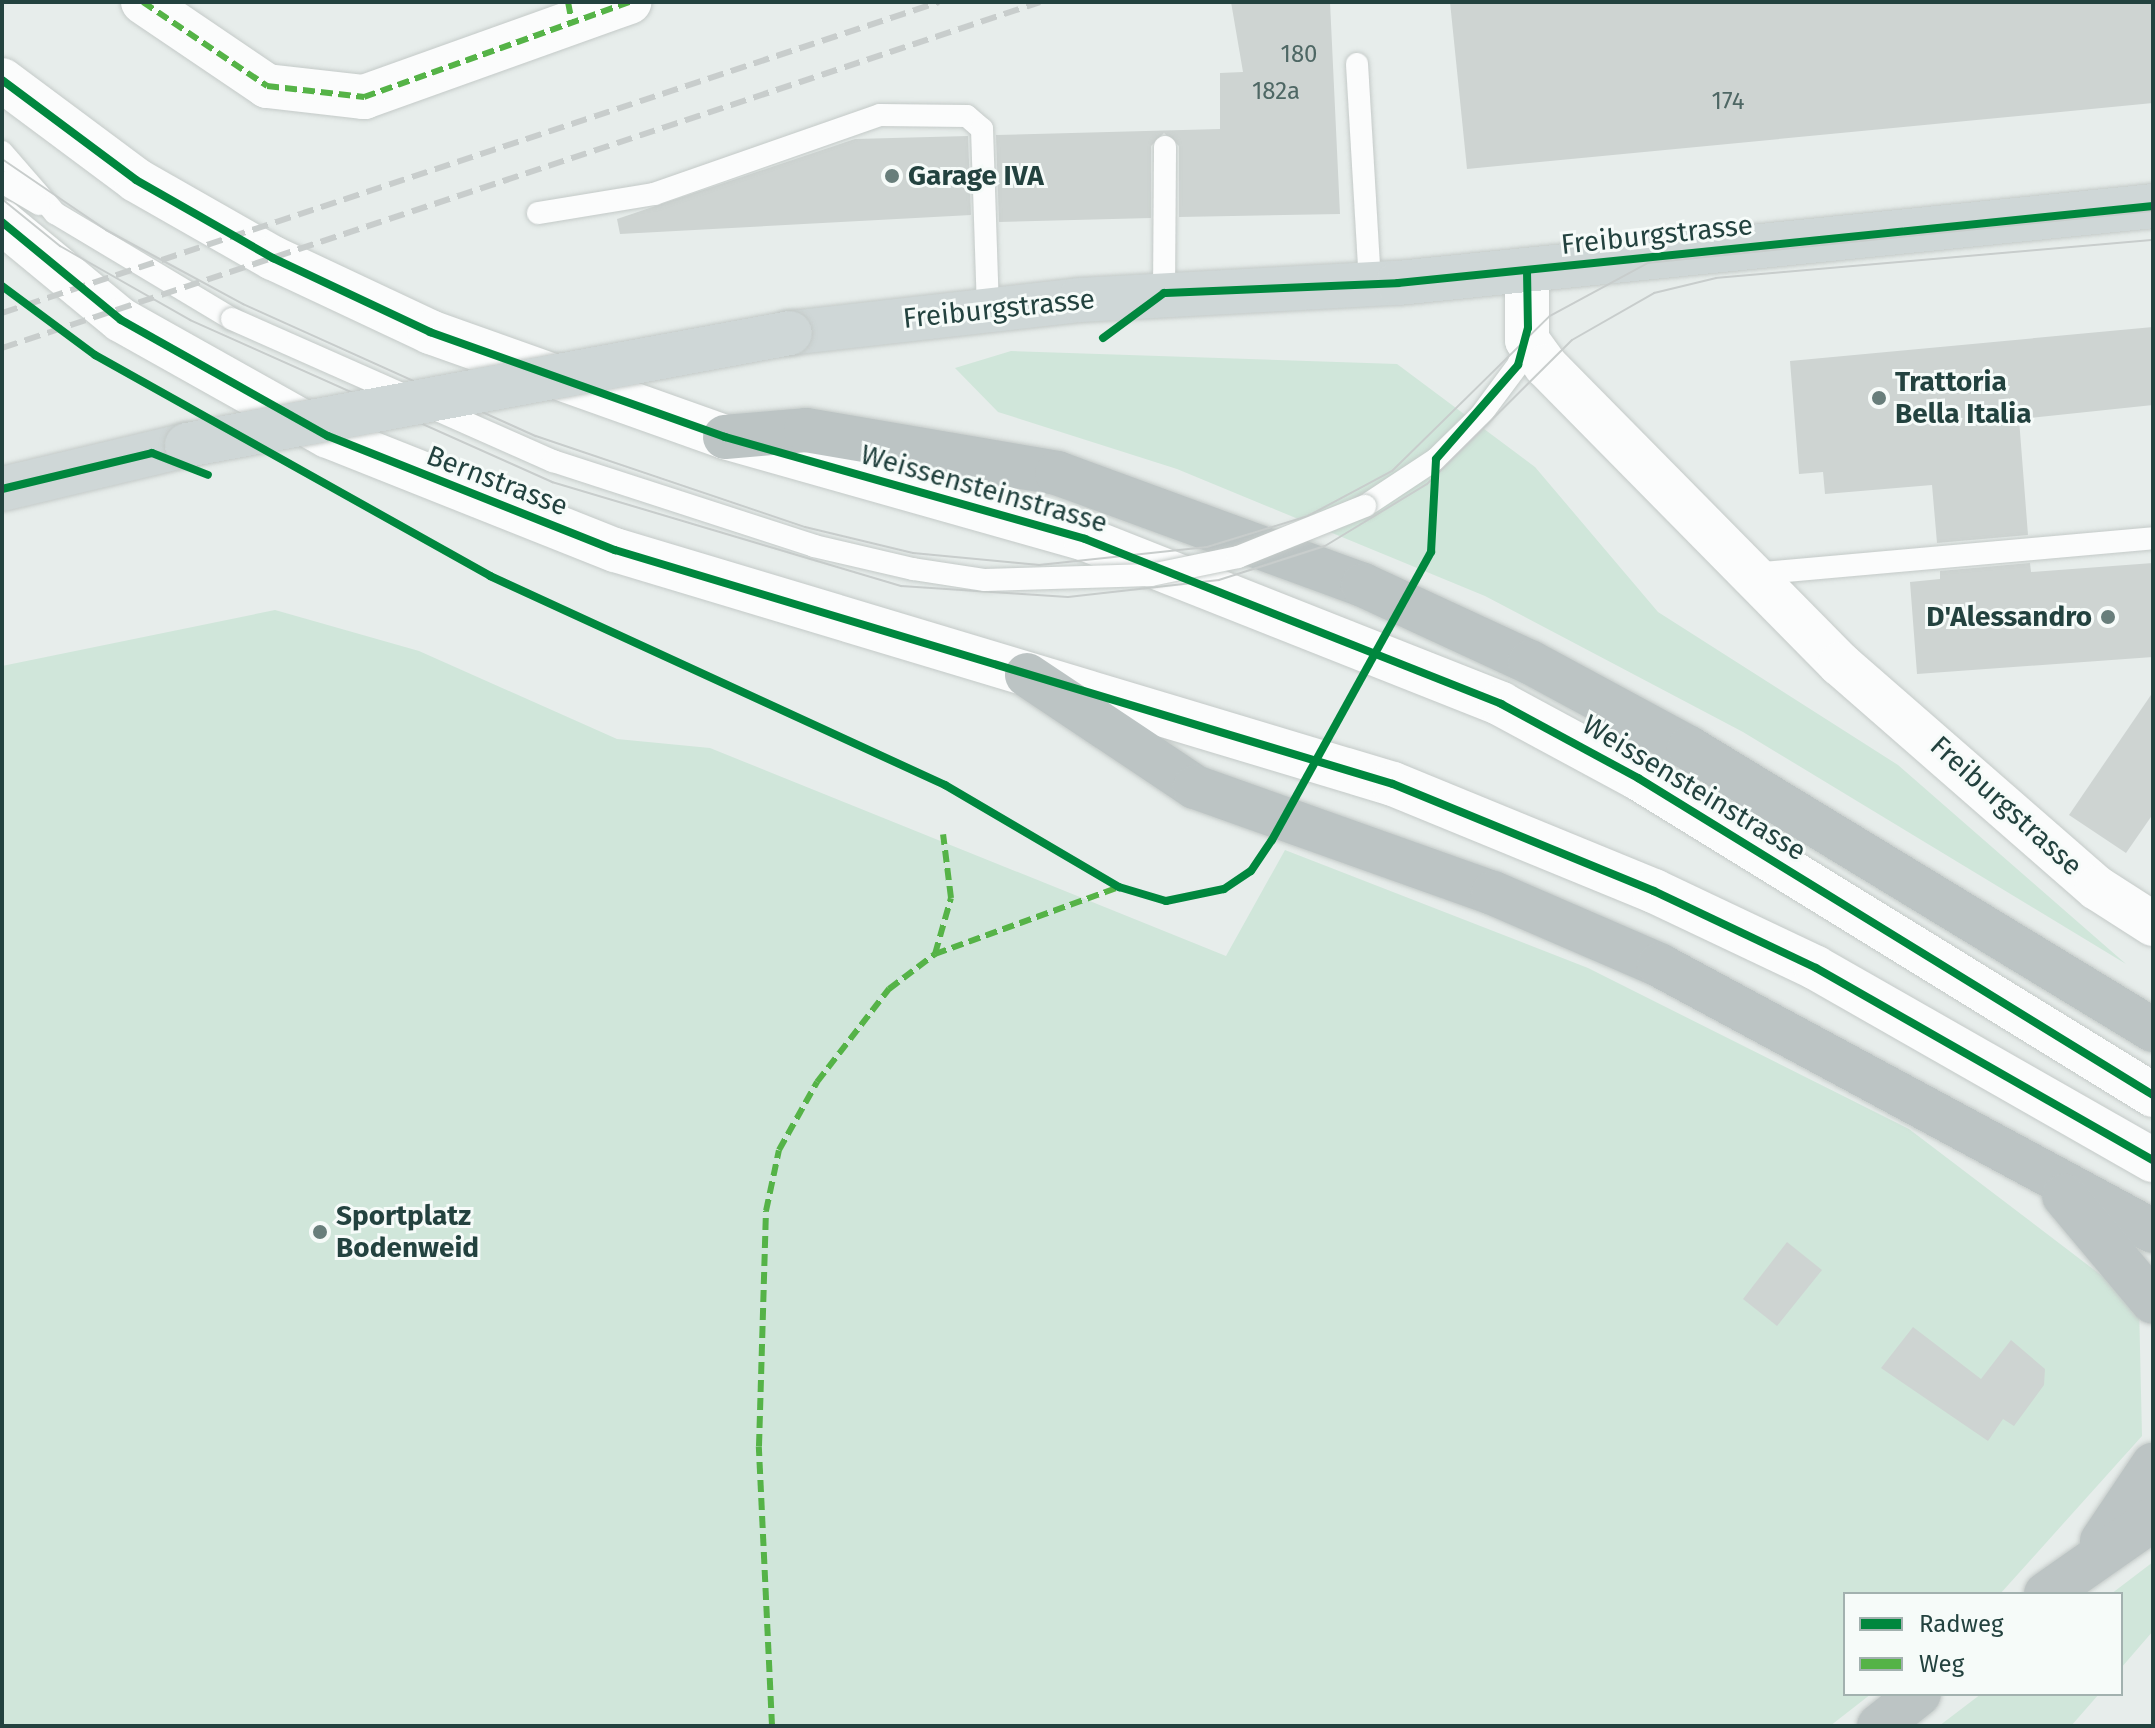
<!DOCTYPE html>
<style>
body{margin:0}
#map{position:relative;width:2155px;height:1728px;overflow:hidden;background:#e7edeb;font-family:"Fira Sans",sans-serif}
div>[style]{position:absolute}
.green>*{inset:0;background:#d0e6da}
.building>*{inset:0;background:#ced4d2}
.roads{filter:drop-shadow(0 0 2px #c4cac8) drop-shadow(0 0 2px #c4cac8)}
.service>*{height:22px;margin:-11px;padding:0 11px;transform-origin:11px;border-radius:11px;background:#fbfcfc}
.minor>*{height:44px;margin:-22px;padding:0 22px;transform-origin:22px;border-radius:22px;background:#fbfcfc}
.secondary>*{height:44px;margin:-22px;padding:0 22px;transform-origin:22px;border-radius:22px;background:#fbfcfc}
.primary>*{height:44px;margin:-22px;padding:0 22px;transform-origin:22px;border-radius:22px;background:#cfd7d7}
.motorway>*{height:44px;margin:-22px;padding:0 22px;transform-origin:22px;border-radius:22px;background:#bcc4c4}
.tram>*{height:2px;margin:-1px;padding:0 1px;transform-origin:1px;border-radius:1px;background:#c8cdcc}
.rail>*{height:6px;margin-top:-3px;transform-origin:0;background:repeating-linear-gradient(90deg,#c8cdcc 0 16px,transparent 0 24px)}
.bridges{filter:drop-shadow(0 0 2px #c4cac8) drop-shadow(0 0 2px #c4cac8)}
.service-bridge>*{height:22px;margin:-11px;padding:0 11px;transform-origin:11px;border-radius:11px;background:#fbfcfc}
.primary-bridge>*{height:44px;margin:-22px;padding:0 22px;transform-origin:22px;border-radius:22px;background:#cfd7d7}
.quiet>*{height:6px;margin-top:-3px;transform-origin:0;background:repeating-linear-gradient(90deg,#55b347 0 12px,transparent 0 18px)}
.cycleway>*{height:8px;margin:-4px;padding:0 4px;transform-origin:4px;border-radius:4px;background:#00873e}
.dots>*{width:22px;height:22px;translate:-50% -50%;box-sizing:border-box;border:4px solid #f6fbf9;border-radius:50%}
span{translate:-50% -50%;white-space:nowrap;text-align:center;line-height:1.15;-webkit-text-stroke:6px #f6fbf9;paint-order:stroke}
.number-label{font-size:24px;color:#4e6764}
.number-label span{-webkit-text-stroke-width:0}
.poi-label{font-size:28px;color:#23423f;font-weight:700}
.left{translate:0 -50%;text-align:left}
.right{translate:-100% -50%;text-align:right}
.street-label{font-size:28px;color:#23423f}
.frame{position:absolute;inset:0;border:4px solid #23423f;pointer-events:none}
.legend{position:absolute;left:1843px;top:1592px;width:280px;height:104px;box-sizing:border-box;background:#f6fbf9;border:2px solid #a2b1af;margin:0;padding:10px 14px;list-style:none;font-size:24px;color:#23423f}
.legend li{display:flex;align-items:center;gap:16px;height:40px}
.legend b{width:40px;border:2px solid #a2b1af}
</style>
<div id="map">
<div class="green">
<div style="clip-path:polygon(1011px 351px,1397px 364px,1535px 467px,1658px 612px,1898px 765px,2126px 964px,1743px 732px,1485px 596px,1177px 469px,998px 412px,955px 368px)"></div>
<div style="clip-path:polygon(275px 610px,419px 651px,617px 739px,710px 748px,1226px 956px,1285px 850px,1588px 968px,1909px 1129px,2139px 1304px,2142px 1436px,2000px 1594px,1845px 1594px,1845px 1694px,1871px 1694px,1830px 1726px,2px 1726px,2px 666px)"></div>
<div style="clip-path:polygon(2153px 1562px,2153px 1631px,2121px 1668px,2121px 1594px,2111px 1594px)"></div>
<div style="clip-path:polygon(1981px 1694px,2099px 1694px,2071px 1726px,1939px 1726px)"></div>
</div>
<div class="building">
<div style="clip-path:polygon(1231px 2px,1330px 2px,1340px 214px,1179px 217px,1179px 146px,1164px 133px,1151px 146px,1151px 218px,999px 222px,996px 135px,1220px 129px,1220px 73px,1243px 72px)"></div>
<div style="clip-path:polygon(1450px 2px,2153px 2px,2153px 103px,1467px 169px)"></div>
<div style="clip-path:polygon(968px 136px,971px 215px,620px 234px,617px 219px,855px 139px)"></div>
<div style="clip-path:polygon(2153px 327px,2153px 405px,2019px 419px,2028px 535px,1937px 543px,1932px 485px,1825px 494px,1823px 472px,1799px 474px,1790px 361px)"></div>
<div style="clip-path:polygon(2030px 563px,2031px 572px,2153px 563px,2153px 657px,1917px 674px,1910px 582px,1940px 579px,1940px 571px)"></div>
<div style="clip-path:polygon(2153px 692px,2153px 814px,2126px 853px,2069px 815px)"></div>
<div style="clip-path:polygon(1787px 1242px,1822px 1270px,1777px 1326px,1743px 1299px)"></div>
<div style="clip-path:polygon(1913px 1327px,1981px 1379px,2011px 1340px,2045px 1369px,2044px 1385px,2014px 1426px,2003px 1419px,1988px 1441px,1881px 1368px)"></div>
</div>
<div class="roads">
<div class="service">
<div style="left:1357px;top:64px;width:221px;rotate:86.6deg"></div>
<div style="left:2px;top:152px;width:81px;rotate:49deg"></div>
<div style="left:55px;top:213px;width:206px;rotate:30.9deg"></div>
<div style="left:2px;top:182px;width:43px;rotate:30.7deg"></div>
<div style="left:538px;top:213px;width:118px;rotate:-9.3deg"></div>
<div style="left:654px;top:194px;width:239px;rotate:-19.3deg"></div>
<div style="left:880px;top:115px;width:87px;rotate:0.7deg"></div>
<div style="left:967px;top:116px;width:20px;rotate:41deg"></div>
<div style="left:982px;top:129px;width:179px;rotate:88.1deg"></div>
<div style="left:1164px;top:293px;width:146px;rotate:-89.6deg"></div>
<div style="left:1365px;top:506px;width:85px;rotate:-33.5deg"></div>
<div style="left:1436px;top:459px;width:62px;rotate:-44.3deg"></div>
<div style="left:1480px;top:416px;width:64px;rotate:-53.3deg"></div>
<div style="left:1518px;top:365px;width:27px;rotate:-70deg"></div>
<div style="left:1752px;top:574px;width:403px;rotate:-5.1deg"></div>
</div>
<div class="minor">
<div style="left:143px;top:2px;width:150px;rotate:34.1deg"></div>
<div style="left:267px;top:86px;width:98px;rotate:6.5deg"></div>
<div style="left:364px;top:97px;width:282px;rotate:-19.7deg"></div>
<div style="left:1527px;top:270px;width:70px;rotate:90deg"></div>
<div style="left:1527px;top:340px;width:32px;rotate:54deg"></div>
<div style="left:1546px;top:366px;width:419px;rotate:45.4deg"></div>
<div style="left:1840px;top:664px;width:341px;rotate:41.1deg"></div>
<div style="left:2097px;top:888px;width:67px;rotate:32.7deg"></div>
</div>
<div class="secondary">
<div style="left:2px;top:80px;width:167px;rotate:36.7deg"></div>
<div style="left:136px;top:180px;width:158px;rotate:29.7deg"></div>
<div style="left:273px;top:258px;width:174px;rotate:25.2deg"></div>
<div style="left:430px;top:332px;width:313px;rotate:19.6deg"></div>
<div style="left:725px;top:437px;width:374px;rotate:15.8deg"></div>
<div style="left:1085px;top:539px;width:448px;rotate:21.6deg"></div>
<div style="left:1501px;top:704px;width:156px;rotate:28.4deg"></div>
<div style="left:1638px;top:778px;width:605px;rotate:31.61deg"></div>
<div style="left:2px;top:222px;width:154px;rotate:39.5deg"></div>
<div style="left:121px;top:320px;width:237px;rotate:29.3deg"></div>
<div style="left:328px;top:436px;width:309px;rotate:21.7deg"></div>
<div style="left:615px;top:550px;width:812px;rotate:16.74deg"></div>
<div style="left:1393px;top:784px;width:282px;rotate:22.3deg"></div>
<div style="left:1654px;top:891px;width:179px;rotate:25.4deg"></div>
<div style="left:1816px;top:968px;width:388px;rotate:29.7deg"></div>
</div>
<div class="primary">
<div style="left:790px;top:333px;width:291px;rotate:-6.5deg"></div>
<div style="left:1079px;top:300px;width:319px;rotate:-3.1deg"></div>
<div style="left:1398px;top:283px;width:759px;rotate:-5.82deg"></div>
<div style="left:2px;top:489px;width:190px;rotate:-13.4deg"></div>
</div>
<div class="motorway">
<div style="left:725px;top:437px;width:81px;rotate:-4.9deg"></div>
<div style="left:806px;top:430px;width:255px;rotate:9.7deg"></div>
<div style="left:1057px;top:473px;width:326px;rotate:20.1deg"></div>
<div style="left:1363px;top:585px;width:184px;rotate:24.8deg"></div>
<div style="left:1530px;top:662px;width:181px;rotate:28.4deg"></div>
<div style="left:1689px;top:748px;width:543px;rotate:31.29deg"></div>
<div style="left:1027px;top:675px;width:202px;rotate:33.7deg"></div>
<div style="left:1195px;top:787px;width:316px;rotate:19.6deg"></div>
<div style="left:1493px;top:893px;width:181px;rotate:23.4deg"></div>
<div style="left:1659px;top:965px;width:561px;rotate:28.3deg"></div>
<div style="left:2064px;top:1196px;width:138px;rotate:50deg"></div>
<div style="left:2102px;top:1541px;width:92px;rotate:-56.1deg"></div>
<div style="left:2046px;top:1594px;width:131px;rotate:-35deg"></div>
<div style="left:1879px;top:1726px;width:51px;rotate:-38.7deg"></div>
</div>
</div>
<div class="tram">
<div style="left:2px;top:159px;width:126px;rotate:34.3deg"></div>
<div style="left:106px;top:230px;width:156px;rotate:28.4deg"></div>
<div style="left:243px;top:304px;width:321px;rotate:24.3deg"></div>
<div style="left:536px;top:436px;width:284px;rotate:18.7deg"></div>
<div style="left:805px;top:527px;width:111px;rotate:13.5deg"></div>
<div style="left:913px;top:553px;width:127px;rotate:5.4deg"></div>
<div style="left:1039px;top:565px;width:169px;rotate:-6.1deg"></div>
<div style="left:1207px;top:547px;width:106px;rotate:-17.1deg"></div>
<div style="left:1308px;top:516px;width:95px;rotate:-28.2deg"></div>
<div style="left:1392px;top:471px;width:221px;rotate:-44.5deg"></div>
<div style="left:1550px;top:316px;width:111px;rotate:-28.4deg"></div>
<div style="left:1648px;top:263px;width:508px;rotate:-5.88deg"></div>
<div style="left:2px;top:199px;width:75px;rotate:39deg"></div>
<div style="left:60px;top:246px;width:150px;rotate:29.6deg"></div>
<div style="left:190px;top:320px;width:397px;rotate:24.1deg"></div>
<div style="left:552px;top:482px;width:364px;rotate:16.6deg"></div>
<div style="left:901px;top:586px;width:167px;rotate:3.8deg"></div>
<div style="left:1068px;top:597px;width:152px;rotate:-6.4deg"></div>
<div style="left:1219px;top:580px;width:111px;rotate:-17.8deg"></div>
<div style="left:1325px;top:546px;width:119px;rotate:-31.3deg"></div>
<div style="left:1427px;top:484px;width:204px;rotate:-44.8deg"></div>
<div style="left:1572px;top:340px;width:95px;rotate:-29.8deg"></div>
<div style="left:1654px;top:293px;width:64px;rotate:-13.6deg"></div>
<div style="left:1716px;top:278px;width:439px;rotate:-5deg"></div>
</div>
<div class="rail">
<div style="left:2px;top:313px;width:987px;rotate:-18.36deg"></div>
<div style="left:2px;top:348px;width:1094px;rotate:-18.43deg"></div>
</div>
<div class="bridges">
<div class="service-bridge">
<div style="left:232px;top:319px;width:351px;rotate:23.9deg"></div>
<div style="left:553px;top:461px;width:274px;rotate:18deg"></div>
<div style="left:814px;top:546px;width:102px;rotate:13.1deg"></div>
<div style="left:913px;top:569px;width:73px;rotate:8.7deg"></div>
<div style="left:985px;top:580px;width:166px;rotate:-1.7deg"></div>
<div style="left:1151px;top:575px;width:89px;rotate:-11.7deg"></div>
<div style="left:1238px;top:557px;width:137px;rotate:-21.9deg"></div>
</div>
<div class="primary-bridge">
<div style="left:187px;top:445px;width:613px;rotate:-10.52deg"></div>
</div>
</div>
<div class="quiet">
<div style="left:143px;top:2px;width:150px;rotate:34.1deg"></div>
<div style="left:267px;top:86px;width:98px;rotate:6.5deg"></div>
<div style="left:364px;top:97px;width:282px;rotate:-19.7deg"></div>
<div style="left:568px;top:2px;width:21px;rotate:79deg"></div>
<div style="left:935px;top:954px;width:58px;rotate:-74.1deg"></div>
<div style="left:951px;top:898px;width:64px;rotate:-97.1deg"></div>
<div style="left:772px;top:1726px;width:280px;rotate:-92.7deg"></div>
<div style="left:759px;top:1446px;width:235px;rotate:-88.3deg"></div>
<div style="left:766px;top:1211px;width:62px;rotate:-78deg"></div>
<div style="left:779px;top:1150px;width:78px;rotate:-60.8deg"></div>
<div style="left:817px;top:1082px;width:118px;rotate:-52.3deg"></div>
<div style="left:889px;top:989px;width:58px;rotate:-37.3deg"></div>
<div style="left:935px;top:954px;width:196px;rotate:-20deg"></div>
</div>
<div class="cycleway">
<div style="left:2px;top:80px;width:167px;rotate:36.7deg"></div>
<div style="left:136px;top:180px;width:158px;rotate:29.7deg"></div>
<div style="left:273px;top:258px;width:174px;rotate:25.2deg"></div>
<div style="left:430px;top:332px;width:313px;rotate:19.6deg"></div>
<div style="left:725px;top:437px;width:374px;rotate:15.8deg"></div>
<div style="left:1085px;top:539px;width:448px;rotate:21.6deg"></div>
<div style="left:1501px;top:704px;width:156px;rotate:28.4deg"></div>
<div style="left:1638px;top:778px;width:605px;rotate:31.61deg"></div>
<div style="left:2px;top:222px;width:154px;rotate:39.5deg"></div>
<div style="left:121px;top:320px;width:237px;rotate:29.3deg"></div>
<div style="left:328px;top:436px;width:309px;rotate:21.7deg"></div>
<div style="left:615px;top:550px;width:812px;rotate:16.74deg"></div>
<div style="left:1393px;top:784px;width:282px;rotate:22.3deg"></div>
<div style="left:1654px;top:891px;width:179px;rotate:25.4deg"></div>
<div style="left:1816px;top:968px;width:388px;rotate:29.7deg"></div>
<div style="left:2px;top:286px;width:116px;rotate:36.6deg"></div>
<div style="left:95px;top:355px;width:453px;rotate:29.2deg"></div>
<div style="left:490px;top:576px;width:501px;rotate:24.67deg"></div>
<div style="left:945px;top:785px;width:202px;rotate:30.4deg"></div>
<div style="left:1119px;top:887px;width:49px;rotate:16.6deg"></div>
<div style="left:1166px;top:901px;width:59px;rotate:-11.7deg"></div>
<div style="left:1224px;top:889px;width:32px;rotate:-34deg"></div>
<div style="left:1251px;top:871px;width:37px;rotate:-56deg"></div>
<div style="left:1272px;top:840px;width:329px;rotate:-61.1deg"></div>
<div style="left:1431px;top:552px;width:93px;rotate:-86.9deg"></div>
<div style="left:1436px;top:459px;width:125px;rotate:-48.9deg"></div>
<div style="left:1518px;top:365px;width:38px;rotate:-75deg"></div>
<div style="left:1528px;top:328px;width:58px;rotate:-91deg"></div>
<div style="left:1103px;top:338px;width:76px;rotate:-36.4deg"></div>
<div style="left:1164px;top:293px;width:234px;rotate:-2.4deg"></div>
<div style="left:1398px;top:283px;width:759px;rotate:-5.82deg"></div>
<div style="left:2px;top:489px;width:154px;rotate:-13.5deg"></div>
<div style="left:152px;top:453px;width:60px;rotate:21.4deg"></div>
</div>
<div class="dots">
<div style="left:892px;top:176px;background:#687e7b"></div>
<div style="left:1879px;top:398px;background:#687e7b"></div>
<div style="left:2108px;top:617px;background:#687e7b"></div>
<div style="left:320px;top:1232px;background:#687e7b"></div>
</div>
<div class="number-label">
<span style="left:1299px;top:55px">180</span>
<span style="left:1276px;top:92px">182a</span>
<span style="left:1728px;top:102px">174</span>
</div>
<div class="poi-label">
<span class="left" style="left:908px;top:176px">Garage IVA</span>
<span class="left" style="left:1895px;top:398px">Trattoria<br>Bella Italia</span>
<span class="right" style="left:2092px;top:617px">D'Alessandro</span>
<span class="left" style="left:336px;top:1232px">Sportplatz<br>Bodenweid</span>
</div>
<div class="street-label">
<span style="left:1657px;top:235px;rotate:-6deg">Freiburgstrasse</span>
<span style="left:999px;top:309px;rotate:-6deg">Freiburgstrasse</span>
<span style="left:497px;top:481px;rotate:21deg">Bernstrasse</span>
<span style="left:984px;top:489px;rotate:16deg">Weissensteinstrasse</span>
<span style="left:1694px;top:788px;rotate:31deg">Weissensteinstrasse</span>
<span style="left:2006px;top:806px;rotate:42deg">Freiburgstrasse</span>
</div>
<div class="frame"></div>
<ul class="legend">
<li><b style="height:10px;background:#00873e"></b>Radweg</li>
<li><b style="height:10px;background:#55b347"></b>Weg</li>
</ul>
</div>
